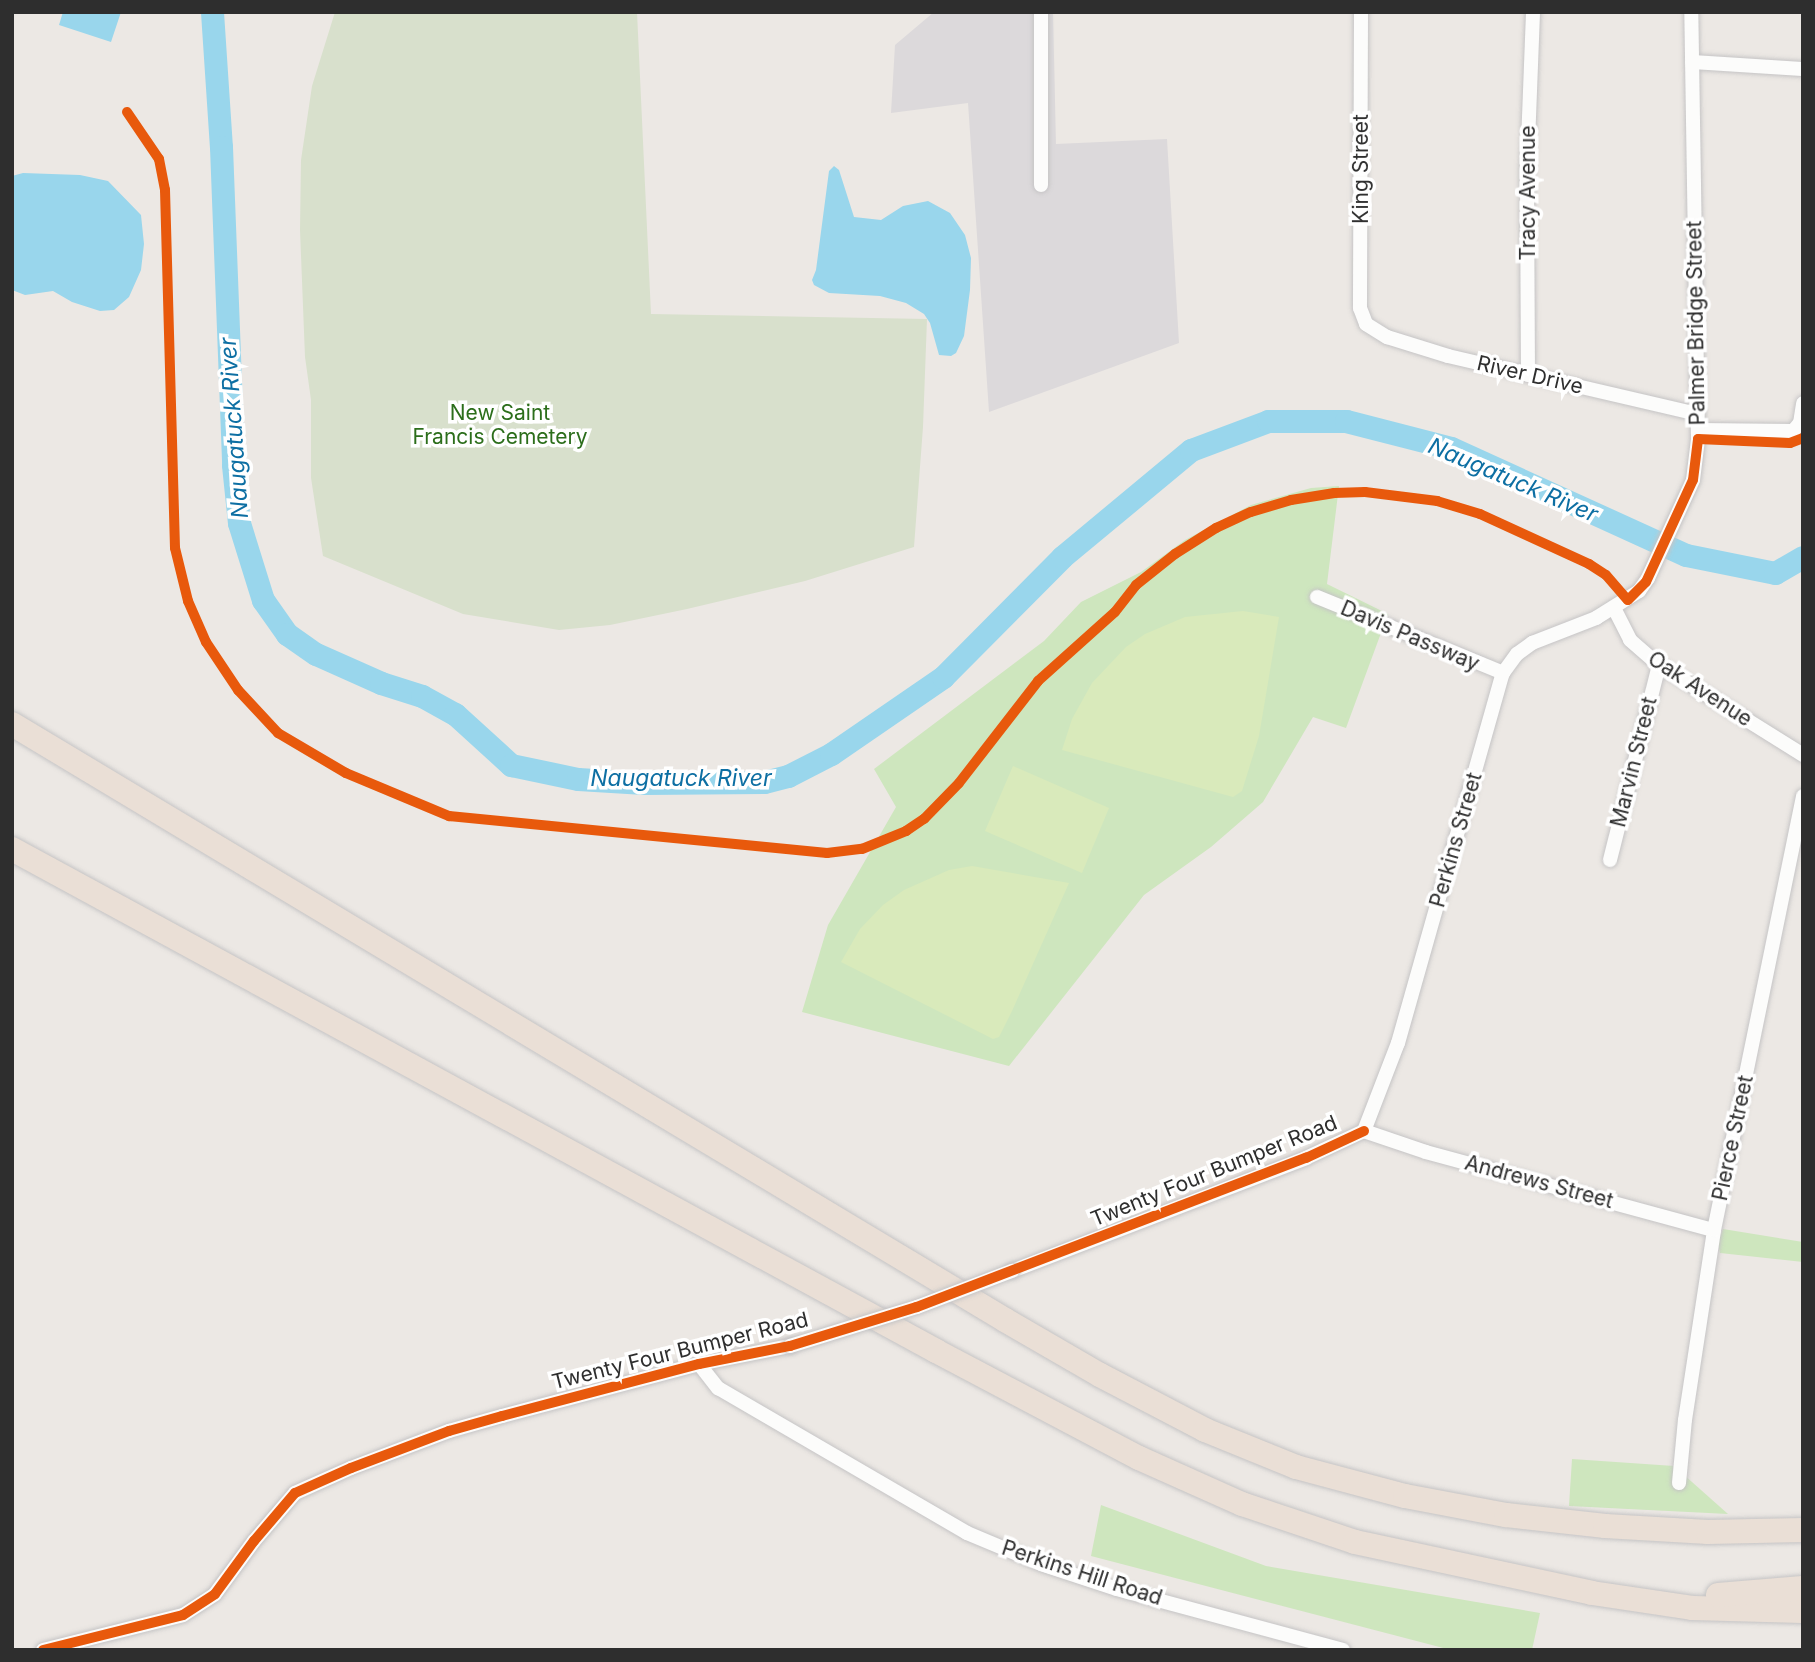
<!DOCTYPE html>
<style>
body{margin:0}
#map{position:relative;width:1815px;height:1662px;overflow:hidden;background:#ece8e4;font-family:Inter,sans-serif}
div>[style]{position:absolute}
.industrial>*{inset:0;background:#dcd9db}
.green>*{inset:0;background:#cee6be}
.cemetery>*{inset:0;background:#d8e0cc}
.pitch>*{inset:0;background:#d9eabb}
.water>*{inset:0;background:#99d6ec}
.river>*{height:23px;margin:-11.5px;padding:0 11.5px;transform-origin:11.5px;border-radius:11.5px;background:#99d6ec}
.roads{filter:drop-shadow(0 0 2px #c5c4c5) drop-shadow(0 0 2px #c5c4c5)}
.street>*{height:14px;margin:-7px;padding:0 7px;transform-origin:7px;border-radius:7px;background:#fcfcfb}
.highway>*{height:24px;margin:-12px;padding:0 12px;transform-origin:12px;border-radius:12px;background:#eadfd6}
.bridges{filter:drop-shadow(0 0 2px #c5c4c5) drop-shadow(0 0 2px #c5c4c5)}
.street-bridge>*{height:14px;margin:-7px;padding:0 7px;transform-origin:7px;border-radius:7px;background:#fcfcfb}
.cycleway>*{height:10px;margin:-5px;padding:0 5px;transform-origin:5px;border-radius:5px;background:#e8590c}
span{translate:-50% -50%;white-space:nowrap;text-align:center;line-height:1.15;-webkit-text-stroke:7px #fff;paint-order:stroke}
.street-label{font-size:21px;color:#2e2e2e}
.park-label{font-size:21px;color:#2c6e1b}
.water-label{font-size:23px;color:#0d6fa3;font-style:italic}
.frame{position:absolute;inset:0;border:14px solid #2e2e2e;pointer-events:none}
</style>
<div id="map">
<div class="industrial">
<div style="clip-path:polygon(934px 12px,1053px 12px,1056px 144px,1167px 139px,1179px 343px,989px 412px,968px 103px,891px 113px,895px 45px)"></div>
</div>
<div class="green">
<div style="clip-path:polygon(1339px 486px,1327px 584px,1388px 614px,1346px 728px,1313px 717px,1263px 802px,1211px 847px,1144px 895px,1009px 1066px,802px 1012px,828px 925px,896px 807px,874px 769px,1044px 641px,1081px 602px,1141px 572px,1185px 540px,1251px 505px,1311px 488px)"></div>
<div style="clip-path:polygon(1723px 1229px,1803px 1242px,1803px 1262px,1720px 1253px,1718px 1242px)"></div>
<div style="clip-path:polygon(1572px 1459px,1674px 1466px,1728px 1514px,1569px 1506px)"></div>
<div style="clip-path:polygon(1101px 1505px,1266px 1566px,1540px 1613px,1532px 1650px,1451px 1650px,1091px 1556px)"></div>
</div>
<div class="cemetery">
<div style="clip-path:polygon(335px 12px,637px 12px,651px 314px,927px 319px,923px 427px,914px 547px,805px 581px,687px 609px,610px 625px,559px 630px,463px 614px,323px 556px,311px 478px,311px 400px,305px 357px,300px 230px,301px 160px,312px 86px)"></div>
</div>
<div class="pitch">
<div style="clip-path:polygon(1243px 611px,1279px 617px,1259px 736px,1242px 791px,1233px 797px,1062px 750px,1072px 719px,1092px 683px,1126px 647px,1145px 634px,1185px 617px)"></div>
<div style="clip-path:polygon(1013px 766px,1109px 808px,1082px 873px,985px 831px)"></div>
<div style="clip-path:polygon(972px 866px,1069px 883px,1012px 1011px,999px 1037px,993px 1039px,841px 962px,860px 929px,883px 905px,904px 890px,949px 870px)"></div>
</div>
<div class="water">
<div style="clip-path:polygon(63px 12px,121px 12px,111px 42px,59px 25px)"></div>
<div style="clip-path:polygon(834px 166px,839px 170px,854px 217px,881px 220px,903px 206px,928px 201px,950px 213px,965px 235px,971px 258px,970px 290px,964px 336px,956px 353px,951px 356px,939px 355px,930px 323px,924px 314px,906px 303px,880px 296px,829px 293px,814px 285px,812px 280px,816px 270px,829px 171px)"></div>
<div style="clip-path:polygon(23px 173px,80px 175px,108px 181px,141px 215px,144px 244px,141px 270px,129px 297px,114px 310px,100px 311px,72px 302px,53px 291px,25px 295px,12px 290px,12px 176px)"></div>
</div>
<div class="river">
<div style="left:212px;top:12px;width:135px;rotate:86.2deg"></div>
<div style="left:221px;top:147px;width:318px;rotate:87.8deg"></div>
<div style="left:233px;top:465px;width:58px;rotate:84.1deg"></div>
<div style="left:239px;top:523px;width:81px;rotate:72.7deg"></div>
<div style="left:263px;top:600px;width:42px;rotate:54.8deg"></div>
<div style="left:287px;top:634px;width:35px;rotate:35deg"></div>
<div style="left:316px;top:654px;width:71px;rotate:24deg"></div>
<div style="left:381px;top:683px;width:43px;rotate:17.6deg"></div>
<div style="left:422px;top:696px;width:38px;rotate:29deg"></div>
<div style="left:455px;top:714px;width:76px;rotate:42.3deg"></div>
<div style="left:511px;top:765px;width:68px;rotate:11.8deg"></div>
<div style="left:578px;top:779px;width:66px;rotate:3.5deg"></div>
<div style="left:644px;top:783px;width:120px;rotate:-0.5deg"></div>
<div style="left:764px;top:782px;width:25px;rotate:-14deg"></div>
<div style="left:788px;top:776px;width:48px;rotate:-27.1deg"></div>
<div style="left:831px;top:754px;width:136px;rotate:-34.5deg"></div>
<div style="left:943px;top:677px;width:169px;rotate:-45.2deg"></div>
<div style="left:1062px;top:557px;width:168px;rotate:-39.7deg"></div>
<div style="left:1191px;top:450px;width:82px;rotate:-20.6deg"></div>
<div style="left:1268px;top:421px;width:78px"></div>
<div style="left:1346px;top:421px;width:108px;rotate:14.4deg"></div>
<div style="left:1451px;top:448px;width:258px;rotate:24.5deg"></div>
<div style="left:1686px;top:555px;width:91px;rotate:11.4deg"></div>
<div style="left:1775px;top:573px;width:32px;rotate:-30deg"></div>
</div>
<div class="roads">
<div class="street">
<div style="left:1361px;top:12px;width:296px;rotate:90.2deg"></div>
<div style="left:1360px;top:308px;width:17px;rotate:69deg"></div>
<div style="left:1366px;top:324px;width:25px;rotate:32deg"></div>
<div style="left:1387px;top:337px;width:64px;rotate:17.3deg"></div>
<div style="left:1448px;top:356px;width:256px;rotate:13.1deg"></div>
<div style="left:1692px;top:62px;width:111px;rotate:3.6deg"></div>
<div style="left:1041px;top:185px;width:173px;rotate:-90deg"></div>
<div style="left:1528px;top:375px;width:206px;rotate:-90.3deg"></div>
<div style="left:1527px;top:169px;width:157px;rotate:-87.8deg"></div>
<div style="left:1698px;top:430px;width:95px;rotate:0.6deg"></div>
<div style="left:1793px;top:431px;width:11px;rotate:-49deg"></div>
<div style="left:1800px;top:423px;width:20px;rotate:-81deg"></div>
<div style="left:1317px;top:597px;width:201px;rotate:22.2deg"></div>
<div style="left:1614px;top:608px;width:36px;rotate:63deg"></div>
<div style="left:1630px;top:640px;width:38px;rotate:41deg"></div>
<div style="left:1659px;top:665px;width:170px;rotate:32deg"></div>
<div style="left:1610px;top:860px;width:201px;rotate:-75.9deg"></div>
<div style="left:1364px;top:1131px;width:94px;rotate:-68.9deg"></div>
<div style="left:1398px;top:1043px;width:385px;rotate:-74.2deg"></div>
<div style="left:1503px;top:673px;width:24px;rotate:-54deg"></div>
<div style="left:1517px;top:654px;width:19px;rotate:-36deg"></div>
<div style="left:1532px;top:643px;width:69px;rotate:-21.3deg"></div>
<div style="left:1596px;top:618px;width:51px;rotate:-32.1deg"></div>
<div style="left:1639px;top:591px;width:16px;rotate:-55deg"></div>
<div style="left:1648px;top:578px;width:108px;rotate:-65.3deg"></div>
<div style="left:1693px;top:480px;width:41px;rotate:-83deg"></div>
<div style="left:1698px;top:439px;width:427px;rotate:-90.9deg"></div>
<div style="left:1364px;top:1131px;width:65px;rotate:18.7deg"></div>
<div style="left:1426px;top:1152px;width:298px;rotate:15.2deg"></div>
<div style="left:1012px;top:1271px;width:315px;rotate:-21deg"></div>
<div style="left:1306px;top:1158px;width:64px;rotate:-25deg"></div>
<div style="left:699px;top:1364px;width:31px;rotate:52deg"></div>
<div style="left:718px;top:1388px;width:288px;rotate:30.2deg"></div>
<div style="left:967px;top:1533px;width:80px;rotate:22.7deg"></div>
<div style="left:1041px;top:1564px;width:80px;rotate:18.2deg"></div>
<div style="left:1117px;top:1589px;width:234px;rotate:15.1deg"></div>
<div style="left:1679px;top:1483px;width:63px;rotate:-84.6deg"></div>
<div style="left:1685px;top:1420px;width:192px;rotate:-81.3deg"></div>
<div style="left:1714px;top:1230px;width:443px;rotate:-78.4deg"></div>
<div style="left:43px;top:1650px;width:144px;rotate:-14deg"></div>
<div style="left:183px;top:1615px;width:38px;rotate:-33deg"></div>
<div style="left:215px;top:1594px;width:66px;rotate:-53.7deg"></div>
<div style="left:254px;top:1541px;width:63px;rotate:-49.5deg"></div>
<div style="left:295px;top:1493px;width:61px;rotate:-24.1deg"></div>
<div style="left:351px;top:1468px;width:105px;rotate:-20.7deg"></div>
<div style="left:449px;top:1431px;width:55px;rotate:-15.8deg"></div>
<div style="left:502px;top:1416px;width:204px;rotate:-14.8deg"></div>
<div style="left:699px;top:1364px;width:93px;rotate:-11.2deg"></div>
</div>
<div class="highway">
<div style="left:12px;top:724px;width:1158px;rotate:30.97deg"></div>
<div style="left:1005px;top:1320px;width:110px;rotate:30.1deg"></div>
<div style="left:1100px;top:1375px;width:119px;rotate:27.6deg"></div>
<div style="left:1205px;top:1430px;width:98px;rotate:22.1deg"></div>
<div style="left:1296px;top:1467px;width:113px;rotate:14.9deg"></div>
<div style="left:1405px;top:1496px;width:103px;rotate:10.7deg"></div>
<div style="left:1506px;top:1515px;width:100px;rotate:6.3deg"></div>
<div style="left:1605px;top:1526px;width:103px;rotate:3.3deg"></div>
<div style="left:1708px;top:1532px;width:95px;rotate:-1.2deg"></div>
<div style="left:12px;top:849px;width:1052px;rotate:28.51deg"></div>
<div style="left:936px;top:1351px;width:229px;rotate:27.8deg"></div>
<div style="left:1139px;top:1458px;width:113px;rotate:24.1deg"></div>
<div style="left:1242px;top:1504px;width:119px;rotate:18.6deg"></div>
<div style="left:1355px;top:1542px;width:242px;rotate:12.1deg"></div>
<div style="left:1592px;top:1593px;width:101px;rotate:8.5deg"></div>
<div style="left:1692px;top:1608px;width:111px;rotate:1.5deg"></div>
<div style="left:1718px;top:1595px;width:85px;rotate:-4.7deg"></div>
</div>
</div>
<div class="bridges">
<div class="street-bridge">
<div style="left:790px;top:1346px;width:133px;rotate:-17.1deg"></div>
<div style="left:917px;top:1307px;width:102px;rotate:-20.8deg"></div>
</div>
</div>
<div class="cycleway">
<div style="left:127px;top:112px;width:57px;rotate:55.8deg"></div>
<div style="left:159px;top:159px;width:32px;rotate:79deg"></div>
<div style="left:165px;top:190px;width:358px;rotate:88.4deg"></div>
<div style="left:175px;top:548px;width:55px;rotate:76.2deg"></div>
<div style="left:188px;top:601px;width:45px;rotate:66.3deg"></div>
<div style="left:206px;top:642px;width:58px;rotate:56.3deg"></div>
<div style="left:238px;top:690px;width:59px;rotate:47.1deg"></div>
<div style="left:278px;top:733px;width:79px;rotate:30.5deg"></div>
<div style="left:346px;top:773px;width:112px;rotate:22.7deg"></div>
<div style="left:449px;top:816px;width:380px;rotate:5.6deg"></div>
<div style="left:827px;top:853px;width:35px;rotate:-7deg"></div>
<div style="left:862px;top:849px;width:48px;rotate:-22.2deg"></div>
<div style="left:906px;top:831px;width:22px;rotate:-34deg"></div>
<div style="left:924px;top:819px;width:50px;rotate:-45.8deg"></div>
<div style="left:959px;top:783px;width:129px;rotate:-52.2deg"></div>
<div style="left:1038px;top:681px;width:103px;rotate:-41.9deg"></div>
<div style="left:1115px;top:612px;width:34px;rotate:-52deg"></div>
<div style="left:1136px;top:585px;width:50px;rotate:-38.5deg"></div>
<div style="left:1175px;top:554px;width:49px;rotate:-32.4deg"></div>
<div style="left:1216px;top:528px;width:38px;rotate:-25deg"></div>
<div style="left:1251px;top:512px;width:42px;rotate:-16.7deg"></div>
<div style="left:1291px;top:500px;width:44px;rotate:-9.2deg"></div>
<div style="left:1334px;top:493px;width:31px;rotate:-2deg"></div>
<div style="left:1365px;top:492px;width:73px;rotate:7.1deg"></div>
<div style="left:1437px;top:501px;width:45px;rotate:16.8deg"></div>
<div style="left:1480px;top:514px;width:120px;rotate:24.6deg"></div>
<div style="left:1589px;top:564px;width:20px;rotate:33deg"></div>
<div style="left:1606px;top:575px;width:33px;rotate:49deg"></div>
<div style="left:1628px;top:600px;width:25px;rotate:-45deg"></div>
<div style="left:1646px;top:582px;width:112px;rotate:-65.3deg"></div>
<div style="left:1693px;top:480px;width:41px;rotate:-83deg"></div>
<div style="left:1698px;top:439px;width:92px;rotate:2.5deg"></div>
<div style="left:1790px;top:443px;width:14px;rotate:-21deg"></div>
<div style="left:43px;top:1650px;width:144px;rotate:-14deg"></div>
<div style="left:183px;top:1615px;width:38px;rotate:-33deg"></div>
<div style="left:215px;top:1594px;width:66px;rotate:-53.7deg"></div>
<div style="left:254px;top:1541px;width:63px;rotate:-49.5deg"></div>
<div style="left:295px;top:1493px;width:61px;rotate:-24.1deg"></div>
<div style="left:351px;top:1468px;width:105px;rotate:-20.7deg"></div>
<div style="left:449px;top:1431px;width:55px;rotate:-15.8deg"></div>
<div style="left:502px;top:1416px;width:204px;rotate:-14.8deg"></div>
<div style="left:699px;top:1364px;width:93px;rotate:-11.2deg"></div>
<div style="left:790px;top:1346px;width:133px;rotate:-17.1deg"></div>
<div style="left:917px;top:1307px;width:417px;rotate:-21deg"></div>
<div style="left:1306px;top:1158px;width:64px;rotate:-25deg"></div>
</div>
<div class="street-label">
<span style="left:1361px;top:169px;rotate:-90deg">King Street</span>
<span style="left:1528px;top:193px;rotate:-90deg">Tracy Avenue</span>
<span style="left:1696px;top:323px;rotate:-91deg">Palmer Bridge Street</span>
<span style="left:1530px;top:375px;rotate:13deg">River Drive</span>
<span style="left:1410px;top:636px;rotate:23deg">Davis Passway</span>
<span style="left:1700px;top:689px;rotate:33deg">Oak Avenue</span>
<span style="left:1634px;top:762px;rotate:-76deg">Marvin Street</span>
<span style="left:1456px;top:840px;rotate:-74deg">Perkins Street</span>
<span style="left:1733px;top:1138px;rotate:-78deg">Pierce Street</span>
<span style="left:1214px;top:1171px;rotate:-22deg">Twenty Four Bumper Road</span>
<span style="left:1539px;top:1182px;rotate:15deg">Andrews Street</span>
<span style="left:680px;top:1351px;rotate:-14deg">Twenty Four Bumper Road</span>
<span style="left:1082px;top:1573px;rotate:18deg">Perkins Hill Road</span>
</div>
<div class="park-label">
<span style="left:500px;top:425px">New Saint<br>Francis Cemetery</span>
</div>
<div class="water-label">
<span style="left:234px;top:428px;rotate:-94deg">Naugatuck River</span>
<span style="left:1513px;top:480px;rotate:23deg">Naugatuck River</span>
<span style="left:681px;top:778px">Naugatuck River</span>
</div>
<div class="frame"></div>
</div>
